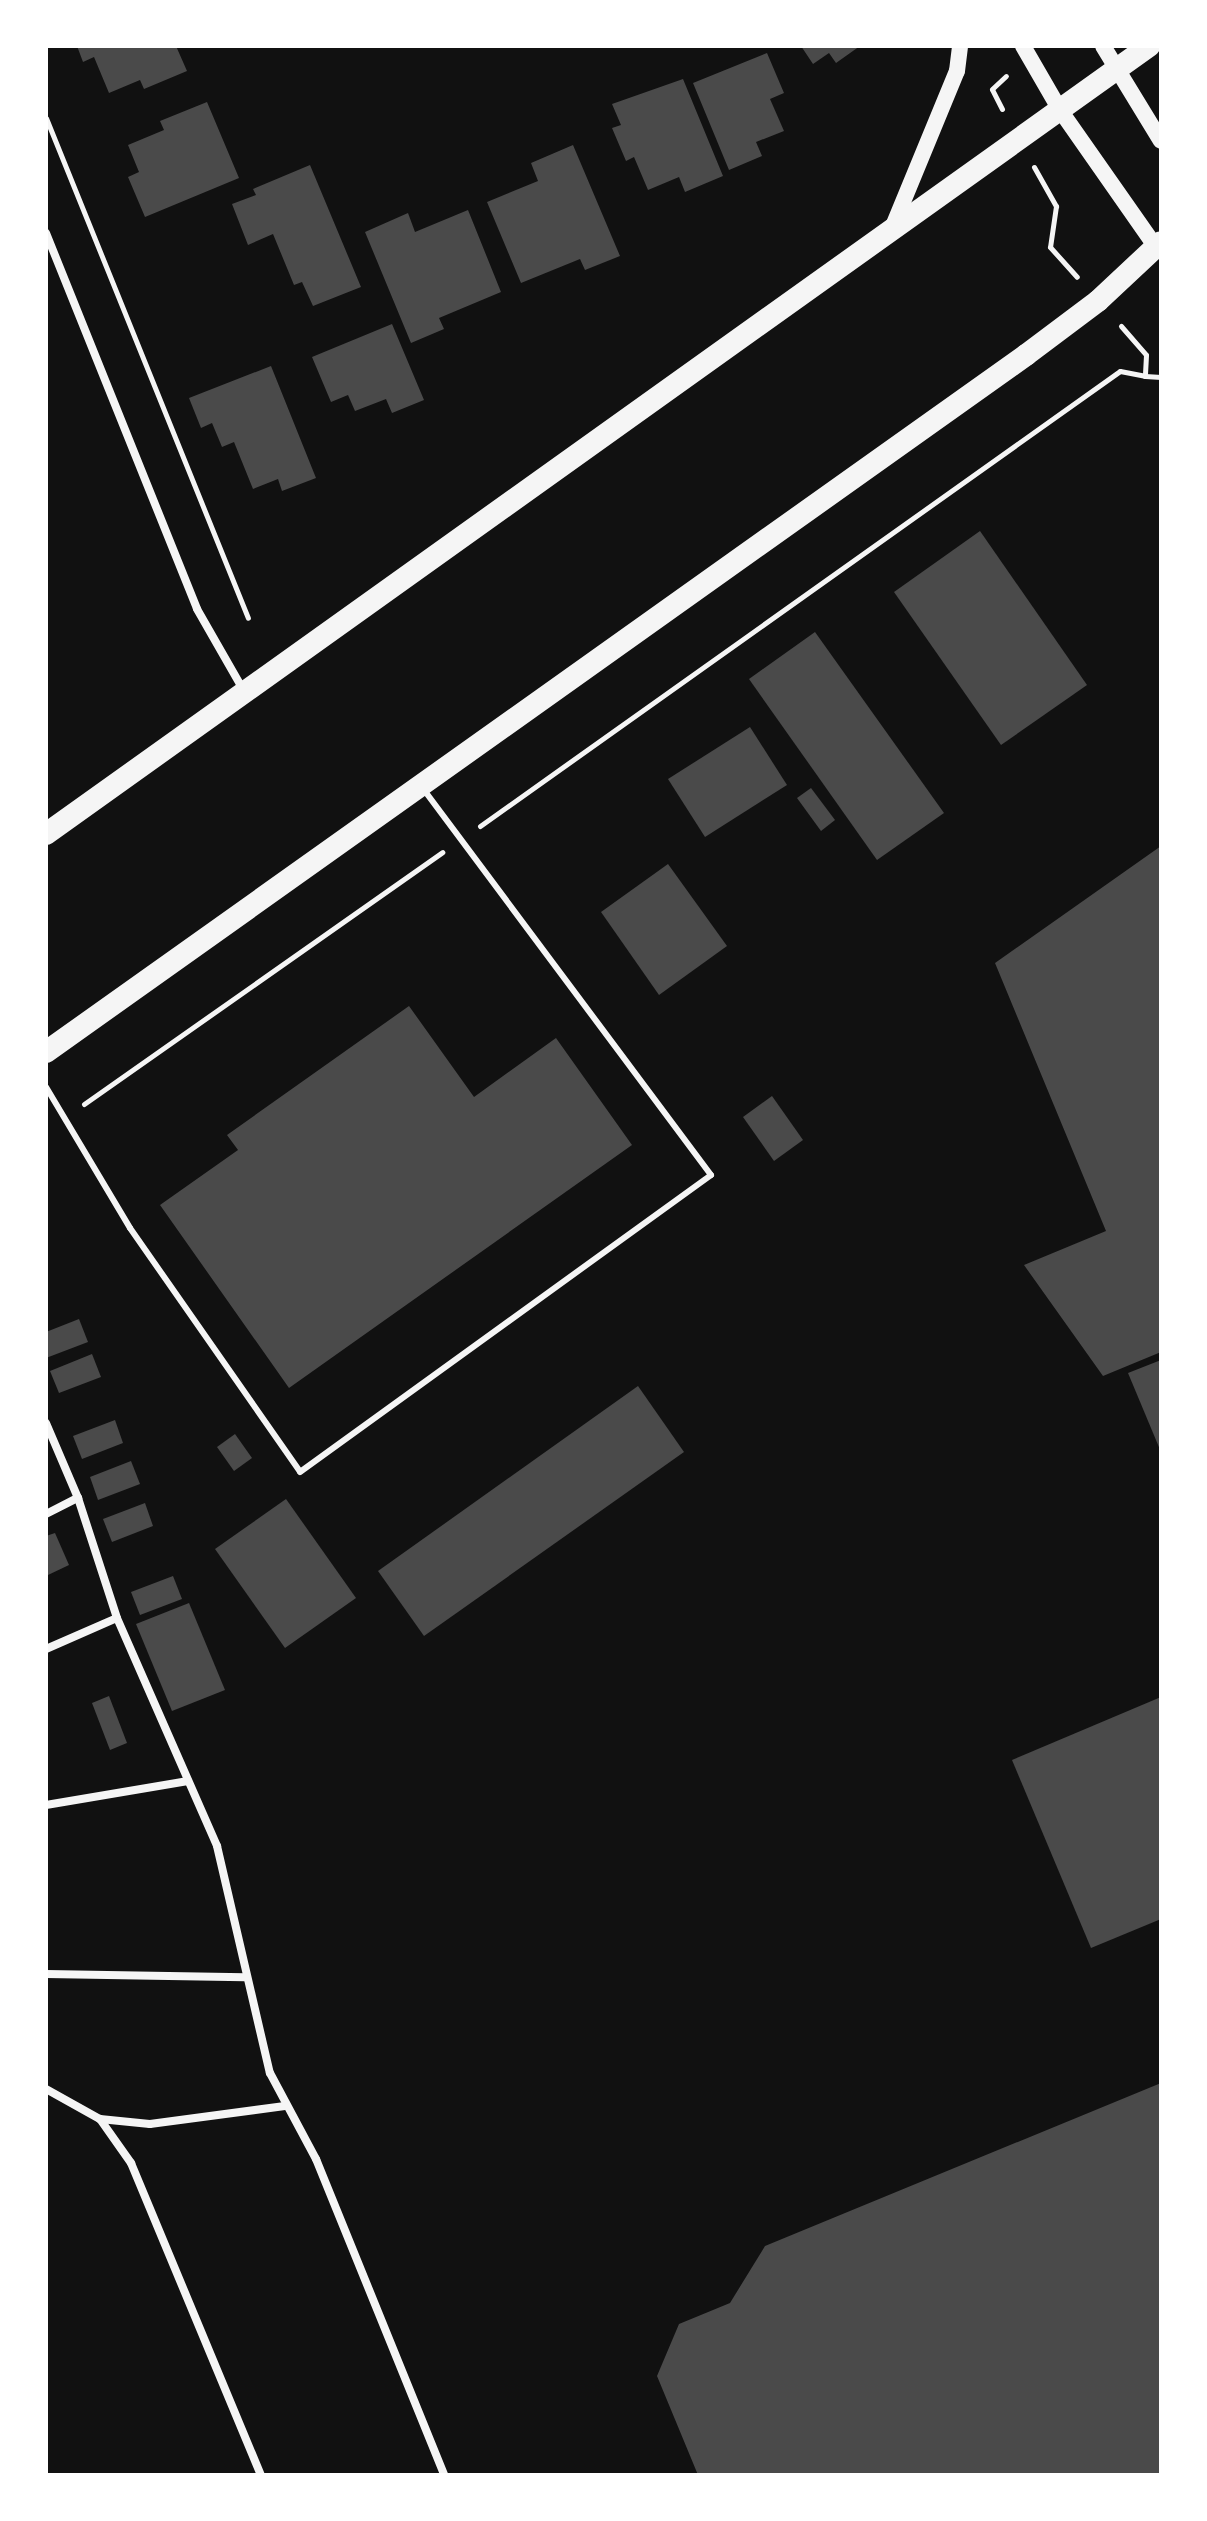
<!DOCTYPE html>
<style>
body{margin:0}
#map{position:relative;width:1207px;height:2521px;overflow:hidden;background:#111;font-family:Manrope,sans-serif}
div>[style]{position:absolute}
.building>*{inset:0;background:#4a4a4a}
.path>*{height:5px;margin:-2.5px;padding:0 2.5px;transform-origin:2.5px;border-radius:2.5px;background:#f5f5f5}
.service>*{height:6px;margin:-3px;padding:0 3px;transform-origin:3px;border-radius:3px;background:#f5f5f5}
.minor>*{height:8px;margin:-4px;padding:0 4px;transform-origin:4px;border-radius:4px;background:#f5f5f5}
.secondary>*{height:16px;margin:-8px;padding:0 8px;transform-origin:8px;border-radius:8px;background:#f5f5f5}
.trunk>*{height:22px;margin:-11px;padding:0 11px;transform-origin:11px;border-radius:11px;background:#f5f5f5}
span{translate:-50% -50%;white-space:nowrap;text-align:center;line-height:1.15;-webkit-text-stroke:7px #fff;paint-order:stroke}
.frame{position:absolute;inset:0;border:48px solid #fff;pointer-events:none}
</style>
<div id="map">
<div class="building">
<div style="clip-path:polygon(77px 46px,176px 46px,187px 71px,144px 89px,140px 80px,109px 93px,94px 57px,83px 62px)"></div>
<div style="clip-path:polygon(801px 46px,860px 46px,836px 63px,829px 53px,813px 64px)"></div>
<div style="clip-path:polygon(767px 53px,784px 93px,770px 99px,784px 131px,756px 142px,762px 156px,729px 170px,693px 83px)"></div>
<div style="clip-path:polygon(683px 79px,723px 176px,685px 192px,679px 177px,648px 190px,634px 157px,626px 161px,612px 128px,621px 125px,612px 104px)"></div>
<div style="clip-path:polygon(207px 102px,239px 178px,145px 217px,128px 177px,139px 172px,128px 145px,164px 130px,160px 121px)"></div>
<div style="clip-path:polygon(573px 145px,620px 256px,585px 270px,580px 259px,521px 283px,487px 202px,538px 181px,531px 163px)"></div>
<div style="clip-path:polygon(310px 165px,361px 287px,313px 306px,302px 282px,294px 285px,273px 234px,248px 245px,232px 204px,256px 195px,253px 189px)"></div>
<div style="clip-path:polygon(468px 210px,501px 292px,439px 318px,444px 329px,411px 343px,365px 232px,408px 213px,415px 232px)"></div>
<div style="clip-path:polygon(392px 324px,424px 400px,392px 413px,386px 399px,355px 411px,348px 395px,331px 402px,312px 357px)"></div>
<div style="clip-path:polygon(271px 366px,316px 478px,282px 491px,278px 479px,253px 489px,234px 442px,222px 447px,212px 423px,201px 428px,189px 398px)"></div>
<div style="clip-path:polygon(980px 531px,1087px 685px,1001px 745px,894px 592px)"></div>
<div style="clip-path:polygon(815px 632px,944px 813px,877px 860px,749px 679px)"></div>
<div style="clip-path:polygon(750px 727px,787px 785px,705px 837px,668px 779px)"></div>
<div style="clip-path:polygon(811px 788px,835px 820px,821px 831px,797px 798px)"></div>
<div style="clip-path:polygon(1161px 846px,1161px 1352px,1103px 1376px,1024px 1265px,1106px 1231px,995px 963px)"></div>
<div style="clip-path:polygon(668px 864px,727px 946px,659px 995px,601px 912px)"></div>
<div style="clip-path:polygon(409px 1006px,474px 1097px,556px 1038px,632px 1145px,289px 1388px,160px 1205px,238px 1150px,227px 1135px)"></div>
<div style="clip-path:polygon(772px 1096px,803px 1140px,774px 1161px,743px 1117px)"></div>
<div style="clip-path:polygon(79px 1319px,88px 1342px,46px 1358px,46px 1332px)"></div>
<div style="clip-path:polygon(92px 1354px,101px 1377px,59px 1393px,50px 1371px)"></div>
<div style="clip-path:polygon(1161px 1360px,1161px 1452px,1128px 1373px)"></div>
<div style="clip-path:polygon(638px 1386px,684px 1452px,424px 1636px,378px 1571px)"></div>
<div style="clip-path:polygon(115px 1420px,123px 1443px,82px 1459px,73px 1436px)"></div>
<div style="clip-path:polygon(235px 1434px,252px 1458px,234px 1471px,217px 1447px)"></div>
<div style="clip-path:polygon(131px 1461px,140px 1484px,98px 1500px,90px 1477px)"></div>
<div style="clip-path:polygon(286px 1499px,356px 1598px,285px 1648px,215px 1549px)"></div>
<div style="clip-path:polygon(145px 1503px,153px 1526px,112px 1542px,103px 1519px)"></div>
<div style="clip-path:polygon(55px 1533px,69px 1565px,48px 1575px,46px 1536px)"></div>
<div style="clip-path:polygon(173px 1576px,182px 1599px,140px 1615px,131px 1592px)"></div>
<div style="clip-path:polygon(189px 1603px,225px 1690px,172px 1711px,136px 1624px)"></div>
<div style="clip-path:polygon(109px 1696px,127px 1743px,110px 1750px,92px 1703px)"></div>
<div style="clip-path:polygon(1161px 1697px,1161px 1919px,1091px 1948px,1012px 1760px)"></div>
<div style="clip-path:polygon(1161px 2083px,1161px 2475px,698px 2475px,657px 2376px,679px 2324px,730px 2303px,765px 2246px)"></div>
</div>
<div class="path">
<div style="left:1002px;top:109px;width:22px;rotate:-117deg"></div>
<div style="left:992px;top:89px;width:19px;rotate:-43deg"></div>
<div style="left:46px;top:118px;width:539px;rotate:68deg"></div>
<div style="left:1034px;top:167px;width:45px;rotate:60.6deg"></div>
<div style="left:1056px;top:206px;width:41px;rotate:98.3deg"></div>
<div style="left:1050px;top:247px;width:40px;rotate:48deg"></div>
<div style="left:1121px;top:326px;width:38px;rotate:49deg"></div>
<div style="left:1146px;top:355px;width:21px;rotate:93deg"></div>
<div style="left:1145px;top:376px;width:16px;rotate:4deg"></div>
<div style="left:480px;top:826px;width:785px;rotate:-35.41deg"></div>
<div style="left:1120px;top:371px;width:25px;rotate:11deg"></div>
<div style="left:84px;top:1104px;width:438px;rotate:-35.1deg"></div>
</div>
<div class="service">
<div style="left:46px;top:1087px;width:164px;rotate:59.2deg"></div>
<div style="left:130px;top:1228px;width:297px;rotate:55.1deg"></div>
<div style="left:300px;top:1472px;width:507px;rotate:-35.85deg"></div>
<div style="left:711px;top:1175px;width:482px;rotate:-126.7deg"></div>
</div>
<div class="minor">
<div style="left:46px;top:233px;width:405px;rotate:68.1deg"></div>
<div style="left:197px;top:609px;width:95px;rotate:60.2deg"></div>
<div style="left:46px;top:1423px;width:82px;rotate:66.9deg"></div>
<div style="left:78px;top:1498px;width:126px;rotate:72deg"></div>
<div style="left:117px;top:1618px;width:249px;rotate:66.3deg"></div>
<div style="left:217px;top:1846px;width:233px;rotate:76.9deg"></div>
<div style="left:270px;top:2073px;width:98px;rotate:61.9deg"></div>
<div style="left:316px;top:2159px;width:341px;rotate:67.9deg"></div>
<div style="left:46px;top:1514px;width:36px;rotate:-27deg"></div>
<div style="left:46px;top:1649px;width:77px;rotate:-23.6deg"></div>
<div style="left:46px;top:1805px;width:144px;rotate:-9.6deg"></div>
<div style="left:46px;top:1974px;width:199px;rotate:0.9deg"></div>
<div style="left:46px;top:2089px;width:62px;rotate:29.1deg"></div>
<div style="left:100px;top:2119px;width:54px;rotate:54.8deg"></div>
<div style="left:131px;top:2163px;width:338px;rotate:67.4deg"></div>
<div style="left:100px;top:2119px;width:50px;rotate:5.7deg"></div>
<div style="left:150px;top:2124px;width:136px;rotate:-7.6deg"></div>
</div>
<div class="secondary">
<div style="left:1023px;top:46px;width:74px;rotate:60deg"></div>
<div style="left:1060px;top:110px;width:167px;rotate:55deg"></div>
<div style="left:1103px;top:46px;width:111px;rotate:58.6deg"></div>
<div style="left:891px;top:231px;width:173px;rotate:-67.6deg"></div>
<div style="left:957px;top:71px;width:25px;rotate:-83deg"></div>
</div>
<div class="trunk">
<div style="left:46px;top:834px;width:1356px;rotate:-35.54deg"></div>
<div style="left:46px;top:1052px;width:1203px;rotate:-35.42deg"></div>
<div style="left:1026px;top:355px;width:90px;rotate:-36.9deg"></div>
<div style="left:1098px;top:301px;width:86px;rotate:-43.1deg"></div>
</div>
<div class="frame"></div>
</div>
